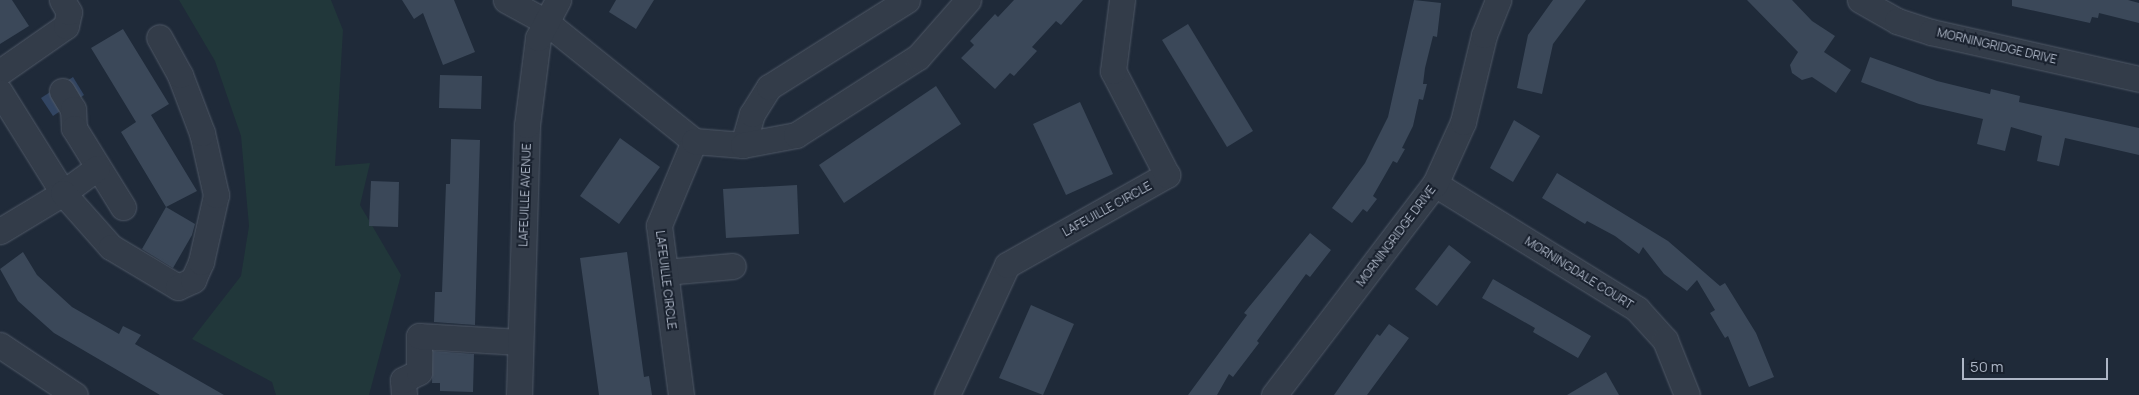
<!DOCTYPE html>
<style>
body{margin:0}
#map{position:relative;width:2139px;height:395px;overflow:hidden;background:#1f2a39;font-family:Manrope,sans-serif}
div>[style]{position:absolute}
.green>*{inset:0;background:#21373a}
.water>*{inset:0;background:#324562}
.building>*{inset:0;background:#3b4859}
.roads{filter:drop-shadow(0 0 1px #505967) drop-shadow(0 0 1px #505967)}
.minor>*{height:25px;margin:-12.5px;padding:0 12.5px;transform-origin:12.5px;border-radius:12.5px;background:#333c49}
span{translate:-50% -50%;white-space:nowrap;text-align:center;line-height:1.15;-webkit-text-stroke:4px #19212e;paint-order:stroke}
.street-label{font-size:12px;color:#adb6c6}
.scale{position:absolute;left:1962px;top:358px;width:146px;height:22px;box-sizing:border-box;border:2px solid #adb6c6;border-top:0;padding-left:6px;font-size:15px;line-height:18px;white-space:nowrap;color:#adb6c6;-webkit-text-stroke:4px #19212e;paint-order:stroke}
</style>
<div id="map">
<div class="green">
<div style="clip-path:polygon(179px 0,331px 0,343px 30px,335px 166px,370px 163px,360px 205px,401px 275px,369px 395px,276px 395px,272px 382px,192px 339px,241px 276px,249px 226px,241px 136px,215px 61px)"></div>
</div>
<div class="water">
<div style="clip-path:polygon(73px 77px,84px 95px,53px 116px,41px 98px)"></div>
</div>
<div class="building">
<div style="clip-path:polygon(0 0,12px 0,29px 26px,0 44px)"></div>
<div style="clip-path:polygon(402px 0,454px 0,475px 52px,443px 65px,423px 13px,414px 19px)"></div>
<div style="clip-path:polygon(616px 0,654px 0,636px 29px,609px 12px)"></div>
<div style="clip-path:polygon(1014px 0,1083px 0,1061px 25px,1056px 21px,1032px 47px,1037px 51px,1014px 76px,1010px 73px,995px 89px,961px 58px,974px 45px,970px 41px,995px 14px,998px 17px)"></div>
<div style="clip-path:polygon(1414px 0,1441px 3px,1437px 37px,1433px 36px,1425px 68px,1423px 84px,1427px 84px,1423px 100px,1419px 99px,1413px 126px,1402px 148px,1405px 149px,1397px 163px,1393px 161px,1373px 196px,1377px 199px,1367px 212px,1363px 209px,1352px 223px,1332px 208px,1365px 163px,1388px 117px)"></div>
<div style="clip-path:polygon(1553px 0,1586px 0,1553px 44px,1542px 94px,1517px 88px,1528px 35px)"></div>
<div style="clip-path:polygon(1747px 0,1792px 0,1812px 21px,1835px 36px,1824px 52px,1851px 70px,1836px 93px,1812px 77px,1802px 80px,1792px 73px,1790px 65px,1798px 52px)"></div>
<div style="clip-path:polygon(2012px 0,2128px 0,2139px 3px,2139px 23px,2099px 13px,2098px 18px,2092px 17px,2090px 23px,2012px 6px)"></div>
<div style="clip-path:polygon(1188px 24px,1253px 131px,1227px 147px,1162px 40px)"></div>
<div style="clip-path:polygon(123px 29px,169px 104px,151px 115px,197px 191px,166px 207px,121px 132px,136px 122px,91px 48px)"></div>
<div style="clip-path:polygon(1870px 57px,1937px 81px,1990px 94px,1991px 89px,2020px 96px,2019px 102px,2139px 128px,2139px 155px,2065px 138px,2059px 166px,2037px 161px,2042px 136px,2011px 127px,2005px 151px,1977px 144px,1983px 119px,1919px 104px,1861px 82px)"></div>
<div style="clip-path:polygon(440px 75px,482px 76px,481px 109px,439px 108px)"></div>
<div style="clip-path:polygon(936px 86px,961px 124px,844px 203px,819px 165px)"></div>
<div style="clip-path:polygon(1080px 102px,1113px 174px,1066px 195px,1033px 124px)"></div>
<div style="clip-path:polygon(1514px 120px,1540px 136px,1513px 182px,1490px 168px)"></div>
<div style="clip-path:polygon(620px 138px,660px 167px,619px 224px,580px 196px)"></div>
<div style="clip-path:polygon(451px 139px,480px 140px,475px 325px,434px 322px,435px 292px,442px 292px,446px 184px,450px 184px)"></div>
<div style="clip-path:polygon(1557px 173px,1668px 241px,1720px 286px,1725px 283px,1756px 333px,1774px 377px,1749px 387px,1728px 336px,1725px 338px,1710px 313px,1715px 310px,1697px 280px,1687px 291px,1664px 274px,1643px 247px,1639px 254px,1615px 236px,1587px 221px,1585px 224px,1542px 198px)"></div>
<div style="clip-path:polygon(371px 181px,399px 182px,398px 227px,369px 226px)"></div>
<div style="clip-path:polygon(797px 185px,799px 234px,726px 238px,723px 189px)"></div>
<div style="clip-path:polygon(166px 207px,195px 224px,192px 235px,173px 268px,142px 249px)"></div>
<div style="clip-path:polygon(1310px 233px,1331px 250px,1310px 277px,1306px 274px,1257px 341px,1259px 343px,1233px 377px,1229px 374px,1217px 395px,1188px 395px,1247px 315px,1244px 313px)"></div>
<div style="clip-path:polygon(1449px 245px,1471px 262px,1437px 306px,1415px 289px)"></div>
<div style="clip-path:polygon(23px 252px,37px 275px,72px 307px,119px 334px,123px 326px,141px 335px,135px 344px,224px 395px,160px 395px,54px 333px,18px 301px,0 269px)"></div>
<div style="clip-path:polygon(627px 252px,644px 377px,649px 376px,652px 395px,599px 395px,580px 258px)"></div>
<div style="clip-path:polygon(1493px 279px,1591px 336px,1578px 358px,1533px 332px,1535px 328px,1482px 298px)"></div>
<div style="clip-path:polygon(1031px 305px,1074px 324px,1043px 395px,999px 378px)"></div>
<div style="clip-path:polygon(1389px 324px,1409px 338px,1367px 395px,1334px 395px,1377px 334px,1380px 336px)"></div>
<div style="clip-path:polygon(433px 351px,474px 354px,473px 392px,440px 391px,440px 383px,432px 383px)"></div>
<div style="clip-path:polygon(1606px 372px,1619px 395px,1567px 395px)"></div>
</div>
<div class="roads">
<div class="minor">
<div style="left:506px;top:0;width:46px;rotate:28.8deg"></div>
<div style="left:546px;top:22px;width:190px;rotate:38.8deg"></div>
<div style="left:1860px;top:0;width:43px;rotate:29.6deg"></div>
<div style="left:1897px;top:21px;width:36px;rotate:18deg"></div>
<div style="left:1931px;top:32px;width:213px;rotate:12.7deg"></div>
<div style="left:0;top:72px;width:80px;rotate:-34.9deg"></div>
<div style="left:66px;top:26px;width:14px;rotate:-78deg"></div>
<div style="left:69px;top:12px;width:14px;rotate:-120deg"></div>
<div style="left:62px;top:91px;width:21px;rotate:59deg"></div>
<div style="left:73px;top:109px;width:19px;rotate:87deg"></div>
<div style="left:74px;top:128px;width:93px;rotate:58.2deg"></div>
<div style="left:0;top:92px;width:119px;rotate:58deg"></div>
<div style="left:63px;top:193px;width:74px;rotate:148.9deg"></div>
<div style="left:743px;top:145px;width:32px;rotate:-74deg"></div>
<div style="left:752px;top:114px;width:32px;rotate:-58deg"></div>
<div style="left:769px;top:87px;width:163px;rotate:-32.2deg"></div>
<div style="left:97px;top:168px;width:42px;rotate:143.7deg"></div>
<div style="left:63px;top:193px;width:72px;rotate:48.4deg"></div>
<div style="left:111px;top:247px;width:78px;rotate:30.8deg"></div>
<div style="left:178px;top:287px;width:17px;rotate:-25deg"></div>
<div style="left:193px;top:280px;width:20px;rotate:-66deg"></div>
<div style="left:201px;top:262px;width:69px;rotate:-77.4deg"></div>
<div style="left:216px;top:195px;width:64px;rotate:-102.7deg"></div>
<div style="left:202px;top:133px;width:62px;rotate:-110.8deg"></div>
<div style="left:180px;top:75px;width:43px;rotate:-118.9deg"></div>
<div style="left:1435px;top:184px;width:238px;rotate:31.7deg"></div>
<div style="left:1637px;top:309px;width:42px;rotate:47.9deg"></div>
<div style="left:1665px;top:340px;width:59px;rotate:68.2deg"></div>
<div style="left:665px;top:272px;width:68px;rotate:-5deg"></div>
<div style="left:0;top:345px;width:90px;rotate:33.7deg"></div>
<div style="left:404px;top:395px;width:15px;rotate:-94deg"></div>
<div style="left:403px;top:380px;width:18px;rotate:-27deg"></div>
<div style="left:419px;top:372px;width:36px;rotate:-90deg"></div>
<div style="left:419px;top:336px;width:101px;rotate:3.4deg"></div>
<div style="left:519px;top:395px;width:270px;rotate:-88.3deg"></div>
<div style="left:527px;top:125px;width:88px;rotate:-82.8deg"></div>
<div style="left:538px;top:38px;width:43px;rotate:-62.2deg"></div>
<div style="left:681px;top:395px;width:171px;rotate:-97.4deg"></div>
<div style="left:659px;top:225px;width:91px;rotate:-67.4deg"></div>
<div style="left:694px;top:141px;width:49px;rotate:4.7deg"></div>
<div style="left:743px;top:145px;width:54px;rotate:-10.7deg"></div>
<div style="left:796px;top:135px;width:145px;rotate:-32.6deg"></div>
<div style="left:918px;top:57px;width:76px;rotate:-48.7deg"></div>
<div style="left:947px;top:395px;width:143px;rotate:-65.2deg"></div>
<div style="left:1007px;top:265px;width:184px;rotate:-29.4deg"></div>
<div style="left:1167px;top:175px;width:117px;rotate:-117.4deg"></div>
<div style="left:1113px;top:71px;width:72px;rotate:-82.8deg"></div>
<div style="left:1274px;top:395px;width:265px;rotate:-52.7deg"></div>
<div style="left:1435px;top:184px;width:68px;rotate:-65.7deg"></div>
<div style="left:1463px;top:122px;width:89px;rotate:-76.4deg"></div>
<div style="left:1484px;top:35px;width:38px;rotate:-68deg"></div>
</div>
</div>
<div class="street-label">
<span style="left:1997px;top:46px;rotate:13deg">MORNINGRIDGE DRIVE</span>
<span style="left:525px;top:195px;rotate:-88deg">LAFEUILLE AVENUE</span>
<span style="left:1107px;top:209px;rotate:-29deg">LAFEUILLE CIRCLE</span>
<span style="left:1396px;top:236px;rotate:-53deg">MORNINGRIDGE DRIVE</span>
<span style="left:1579px;top:273px;rotate:32deg">MORNINGDALE COURT</span>
<span style="left:666px;top:280px;rotate:83deg">LAFEUILLE CIRCLE</span>
</div>
<div class="scale">50 m</div>
</div>
